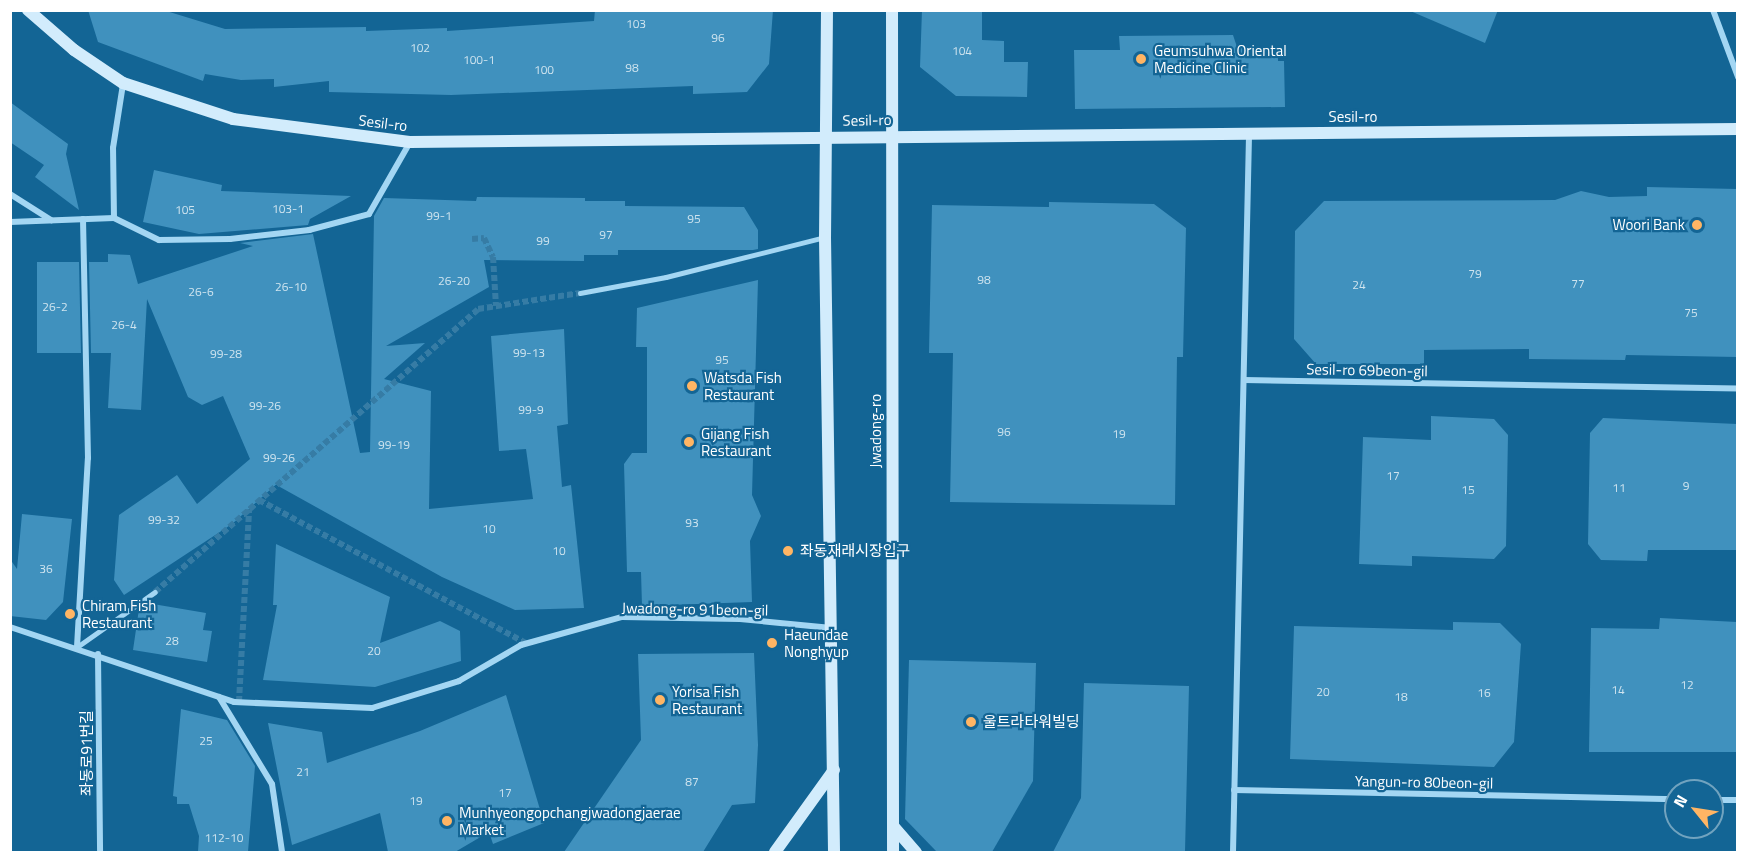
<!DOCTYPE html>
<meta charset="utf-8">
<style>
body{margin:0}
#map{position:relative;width:1748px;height:863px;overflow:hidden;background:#136595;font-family:"Titillium Web","Noto Sans KR",sans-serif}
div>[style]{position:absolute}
.building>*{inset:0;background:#4091be}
.street-tunnel>*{height:6px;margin-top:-3px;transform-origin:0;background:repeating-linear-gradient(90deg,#367ca5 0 6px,transparent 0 9px)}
.lane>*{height:4.5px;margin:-2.25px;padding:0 2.25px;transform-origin:2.25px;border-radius:2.25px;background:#a3d6f3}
.street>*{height:6px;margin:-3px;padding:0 3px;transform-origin:3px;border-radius:3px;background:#a3d6f3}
.secondary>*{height:12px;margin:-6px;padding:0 6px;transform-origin:6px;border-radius:6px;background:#d2ecfc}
.dots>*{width:16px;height:16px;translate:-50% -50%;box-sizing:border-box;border:3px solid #136595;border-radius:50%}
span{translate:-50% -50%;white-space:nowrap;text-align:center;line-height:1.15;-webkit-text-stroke:4.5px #136595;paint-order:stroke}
.number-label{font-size:12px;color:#cfe4ef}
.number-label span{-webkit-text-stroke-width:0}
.poi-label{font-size:15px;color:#fff}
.left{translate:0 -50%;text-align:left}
.right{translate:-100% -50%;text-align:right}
.street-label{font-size:15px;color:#fff}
.frame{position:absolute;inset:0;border:12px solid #fff;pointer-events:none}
.north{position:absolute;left:1664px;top:779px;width:60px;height:60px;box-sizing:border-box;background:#136595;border:2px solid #71a3bf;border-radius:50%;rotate:300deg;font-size:16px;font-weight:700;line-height:24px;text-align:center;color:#fff}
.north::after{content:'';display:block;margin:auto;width:21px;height:27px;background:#ffb564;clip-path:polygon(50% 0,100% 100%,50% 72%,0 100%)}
</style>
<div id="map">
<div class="building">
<div style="clip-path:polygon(88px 10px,163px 10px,225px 29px,366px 27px,366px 31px,447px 28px,447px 31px,594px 21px,595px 10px,773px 10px,769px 64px,747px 92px,693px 94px,693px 86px,451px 95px,329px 92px,329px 81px,274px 87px,274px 79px,241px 80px,205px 74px,203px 81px,98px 42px)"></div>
<div style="clip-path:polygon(922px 10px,982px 10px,982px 40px,1004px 41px,1004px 62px,1028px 62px,1027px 97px,956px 96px,920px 67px)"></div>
<div style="clip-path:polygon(1408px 10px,1498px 10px,1485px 43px)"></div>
<div style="clip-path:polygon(1233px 35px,1237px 47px,1278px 47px,1278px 61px,1284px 61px,1285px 107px,1075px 109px,1074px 50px,1120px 50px,1119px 36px)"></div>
<div style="clip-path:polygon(10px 102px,68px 144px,66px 154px,79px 210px,35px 177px,44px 165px,10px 142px)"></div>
<div style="clip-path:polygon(154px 170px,222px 185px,221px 191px,351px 196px,310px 219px,308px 225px,199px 234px,143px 222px)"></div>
<div style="clip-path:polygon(1647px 187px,1737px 189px,1737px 357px,1626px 355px,1625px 360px,1529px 359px,1529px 349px,1424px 350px,1424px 364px,1316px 364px,1294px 339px,1295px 231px,1324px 201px,1555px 200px,1581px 191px,1609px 197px,1647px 196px)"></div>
<div style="clip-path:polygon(477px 197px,585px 198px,585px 201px,625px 201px,625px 206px,744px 207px,758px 230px,758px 249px,753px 250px,618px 250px,618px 255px,584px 255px,584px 261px,484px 260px,489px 287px,386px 346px,425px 343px,384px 379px,431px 391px,429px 509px,533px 499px,526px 449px,499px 451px,491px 336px,564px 329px,568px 424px,557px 426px,562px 487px,571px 485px,584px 608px,515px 610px,442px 577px,280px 487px,280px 481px,232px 524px,124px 595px,114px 580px,119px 515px,177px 475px,197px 504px,250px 459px,223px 396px,202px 405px,188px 397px,147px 299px,141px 410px,108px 408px,111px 353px,91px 353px,89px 262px,108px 262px,108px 254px,130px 255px,138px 284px,253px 246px,240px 243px,313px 234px,360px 453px,370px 452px,374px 216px,384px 198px,476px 201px)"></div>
<div style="clip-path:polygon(1049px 202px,1154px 204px,1186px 228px,1183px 357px,1177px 357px,1175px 505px,950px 502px,953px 353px,929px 353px,932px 205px,1049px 207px)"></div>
<div style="clip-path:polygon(37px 262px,79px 262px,81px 353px,37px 353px)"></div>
<div style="clip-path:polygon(758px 280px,752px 495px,761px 516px,750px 541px,752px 602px,642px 606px,641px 572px,627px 572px,624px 464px,632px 453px,647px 453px,647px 347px,636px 347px,637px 308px)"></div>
<div style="clip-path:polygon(1431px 416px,1494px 419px,1508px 435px,1506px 546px,1494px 559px,1412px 556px,1412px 566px,1359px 564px,1363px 437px,1431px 440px)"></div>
<div style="clip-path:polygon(1603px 418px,1737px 424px,1737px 550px,1648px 550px,1647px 561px,1601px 560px,1588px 544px,1590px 433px)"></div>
<div style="clip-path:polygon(22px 514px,72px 519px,63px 602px,46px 620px,10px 616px,10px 559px,17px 569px)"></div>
<div style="clip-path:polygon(276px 544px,390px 597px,380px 643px,440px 621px,460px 631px,461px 661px,375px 687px,263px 680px,277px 605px,273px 605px)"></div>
<div style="clip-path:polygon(147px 603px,206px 613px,203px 630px,212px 631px,207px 662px,133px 650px,139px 609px)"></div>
<div style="clip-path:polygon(1660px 618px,1737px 622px,1737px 752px,1589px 752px,1591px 628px,1659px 629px)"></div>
<div style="clip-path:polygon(1453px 622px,1500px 623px,1521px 644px,1514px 742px,1494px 767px,1290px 759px,1294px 626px,1453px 630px)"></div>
<div style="clip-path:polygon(754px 653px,758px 745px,755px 803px,732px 805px,703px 852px,564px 852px,641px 740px,638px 654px)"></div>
<div style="clip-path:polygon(909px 660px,1036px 663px,1033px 781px,992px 852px,937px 852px,905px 819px)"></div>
<div style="clip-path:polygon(1084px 683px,1189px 686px,1185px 852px,1053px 852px,1081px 798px)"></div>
<div style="clip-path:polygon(506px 695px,544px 823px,493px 844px,489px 832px,455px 852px,388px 852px,380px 813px,292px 845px,268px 723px,322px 732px,327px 763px,420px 731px)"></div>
<div style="clip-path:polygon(181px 709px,227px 720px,255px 766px,248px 852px,198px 852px,199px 836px,189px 804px,177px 804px,177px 797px,173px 796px)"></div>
</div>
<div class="street-tunnel">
<div style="left:472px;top:239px;width:12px;rotate:-5deg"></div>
<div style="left:484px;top:238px;width:21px;rotate:65deg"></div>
<div style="left:493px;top:257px;width:49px;rotate:86.5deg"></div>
<div style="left:259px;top:500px;width:304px;rotate:28.2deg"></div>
<div style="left:155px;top:592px;width:429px;rotate:-41.2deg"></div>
<div style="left:478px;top:309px;width:103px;rotate:-8.9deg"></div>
<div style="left:239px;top:702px;width:193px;rotate:-87deg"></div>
</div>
<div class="lane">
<div style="left:580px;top:293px;width:87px;rotate:-10.5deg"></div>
<div style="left:666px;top:277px;width:164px;rotate:-14.1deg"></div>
<div style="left:77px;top:647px;width:95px;rotate:-35.2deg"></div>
</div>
<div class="street">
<div style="left:1713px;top:10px;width:72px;rotate:69.5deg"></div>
<div style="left:10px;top:194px;width:49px;rotate:32.4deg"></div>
<div style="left:114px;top:218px;width:50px;rotate:26.1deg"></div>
<div style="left:159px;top:240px;width:71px;rotate:-0.8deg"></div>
<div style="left:230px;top:239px;width:80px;rotate:-6.5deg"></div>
<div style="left:309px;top:230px;width:62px;rotate:-14.9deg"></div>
<div style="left:369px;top:214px;width:83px;rotate:-60.3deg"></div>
<div style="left:10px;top:222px;width:104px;rotate:-2.2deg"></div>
<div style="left:114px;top:218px;width:70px;rotate:-90.8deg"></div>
<div style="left:113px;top:148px;width:65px;rotate:-81.1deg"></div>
<div style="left:1244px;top:380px;width:494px;rotate:1deg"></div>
<div style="left:10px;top:627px;width:236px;rotate:18.5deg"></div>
<div style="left:234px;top:702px;width:138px;rotate:2.5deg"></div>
<div style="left:372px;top:708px;width:91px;rotate:-17.2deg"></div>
<div style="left:459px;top:681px;width:72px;rotate:-30.1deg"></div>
<div style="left:521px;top:645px;width:105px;rotate:-15.5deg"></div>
<div style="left:622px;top:617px;width:118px;rotate:1deg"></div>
<div style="left:740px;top:619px;width:92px;rotate:5.6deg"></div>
<div style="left:77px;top:647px;width:189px;rotate:-86.7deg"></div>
<div style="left:88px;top:458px;width:239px;rotate:-91.2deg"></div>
<div style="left:98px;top:654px;width:198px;rotate:89.4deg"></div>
<div style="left:219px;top:697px;width:102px;rotate:58.7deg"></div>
<div style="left:272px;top:784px;width:69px;rotate:81.6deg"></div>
<div style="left:1234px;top:790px;width:442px;rotate:1.2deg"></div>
<div style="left:1712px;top:800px;width:26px"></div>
<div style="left:1233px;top:852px;width:718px;rotate:-88.72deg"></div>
</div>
<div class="secondary">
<div style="left:28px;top:10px;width:61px;rotate:41deg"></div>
<div style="left:74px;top:50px;width:59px;rotate:34deg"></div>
<div style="left:123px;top:83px;width:116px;rotate:18.1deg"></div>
<div style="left:233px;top:119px;width:178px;rotate:7.4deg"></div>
<div style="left:410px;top:142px;width:1328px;rotate:-0.56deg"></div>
<div style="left:827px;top:10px;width:227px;rotate:90.5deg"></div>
<div style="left:825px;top:237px;width:615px;rotate:89.16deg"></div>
<div style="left:892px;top:10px;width:842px;rotate:89.93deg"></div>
<div style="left:893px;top:826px;width:35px;rotate:49deg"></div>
<div style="left:775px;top:852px;width:101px;rotate:-54.3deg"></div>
</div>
<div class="dots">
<div style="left:1141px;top:59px;background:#ffb564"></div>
<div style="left:1697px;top:225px;background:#ffb564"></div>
<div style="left:692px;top:386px;background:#ffb564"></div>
<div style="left:689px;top:442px;background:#ffb564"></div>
<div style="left:788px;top:551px;background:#ffb564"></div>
<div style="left:70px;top:614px;background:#ffb564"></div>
<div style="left:772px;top:643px;background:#ffb564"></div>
<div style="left:660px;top:700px;background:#ffb564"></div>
<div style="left:971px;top:722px;background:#ffb564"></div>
<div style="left:447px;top:821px;background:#ffb564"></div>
</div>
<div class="number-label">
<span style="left:636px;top:24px">103</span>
<span style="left:718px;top:38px">96</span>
<span style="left:420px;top:48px">102</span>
<span style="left:962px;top:51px">104</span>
<span style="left:479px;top:60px">100-1</span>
<span style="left:632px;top:68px">98</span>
<span style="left:544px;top:70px">100</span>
<span style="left:288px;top:209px">103-1</span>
<span style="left:185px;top:210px">105</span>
<span style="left:439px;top:216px">99-1</span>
<span style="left:694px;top:219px">95</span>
<span style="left:606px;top:235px">97</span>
<span style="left:543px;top:241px">99</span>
<span style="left:1475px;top:274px">79</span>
<span style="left:984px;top:280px">98</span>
<span style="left:454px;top:281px">26-20</span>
<span style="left:1578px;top:284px">77</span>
<span style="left:1359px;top:285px">24</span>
<span style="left:291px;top:287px">26-10</span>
<span style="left:201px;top:292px">26-6</span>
<span style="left:55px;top:307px">26-2</span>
<span style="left:1691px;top:313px">75</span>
<span style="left:124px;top:325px">26-4</span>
<span style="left:529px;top:353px">99-13</span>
<span style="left:226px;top:354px">99-28</span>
<span style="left:722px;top:360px">95</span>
<span style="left:265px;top:406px">99-26</span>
<span style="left:531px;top:410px">99-9</span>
<span style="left:1004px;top:432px">96</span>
<span style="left:1119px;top:434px">19</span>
<span style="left:394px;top:445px">99-19</span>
<span style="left:279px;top:458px">99-26</span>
<span style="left:1393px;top:476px">17</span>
<span style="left:1686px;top:486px">9</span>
<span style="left:1619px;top:488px">11</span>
<span style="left:1468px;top:490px">15</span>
<span style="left:164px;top:520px">99-32</span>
<span style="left:692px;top:523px">93</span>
<span style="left:489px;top:529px">10</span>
<span style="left:559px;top:551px">10</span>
<span style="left:46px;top:569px">36</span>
<span style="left:172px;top:641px">28</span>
<span style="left:374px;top:651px">20</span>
<span style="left:1687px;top:685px">12</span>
<span style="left:1618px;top:690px">14</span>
<span style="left:1323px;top:692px">20</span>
<span style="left:1484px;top:693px">16</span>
<span style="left:1401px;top:697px">18</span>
<span style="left:206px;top:741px">25</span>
<span style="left:303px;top:772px">21</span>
<span style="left:692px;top:782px">87</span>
<span style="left:505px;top:793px">17</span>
<span style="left:416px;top:801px">19</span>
<span style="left:224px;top:838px">112-10</span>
</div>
<div class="poi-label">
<span class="left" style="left:1154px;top:59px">Geumsuhwa Oriental<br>Medicine Clinic</span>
<span class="right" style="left:1685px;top:225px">Woori Bank</span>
<span class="left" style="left:704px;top:386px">Watsda Fish<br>Restaurant</span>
<span class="left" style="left:701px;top:442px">Gijang Fish<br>Restaurant</span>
<span class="left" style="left:800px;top:551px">좌동재래시장입구</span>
<span class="left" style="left:82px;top:614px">Chiram Fish<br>Restaurant</span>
<span class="left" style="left:784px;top:643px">Haeundae<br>Nonghyup</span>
<span class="left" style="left:672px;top:700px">Yorisa Fish<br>Restaurant</span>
<span class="left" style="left:983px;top:722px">울트라타워빌딩</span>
<span class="left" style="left:459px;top:821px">Munhyeongopchangjwadongjaerae<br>Market</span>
</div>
<div class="street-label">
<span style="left:1353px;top:117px">Sesil-ro</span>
<span style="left:867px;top:120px;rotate:-1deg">Sesil-ro</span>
<span style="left:383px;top:123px;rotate:7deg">Sesil-ro</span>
<span style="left:1367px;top:370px;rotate:1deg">Sesil-ro 69beon-gil</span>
<span style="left:876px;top:431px;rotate:-90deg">Jwadong-ro</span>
<span style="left:695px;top:609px;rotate:1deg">Jwadong-ro 91beon-gil</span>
<span style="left:87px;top:753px;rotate:-90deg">좌동로91번길</span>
<span style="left:1424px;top:782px;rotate:1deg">Yangun-ro 80beon-gil</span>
</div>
<div class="frame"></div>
<div class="north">N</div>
</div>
